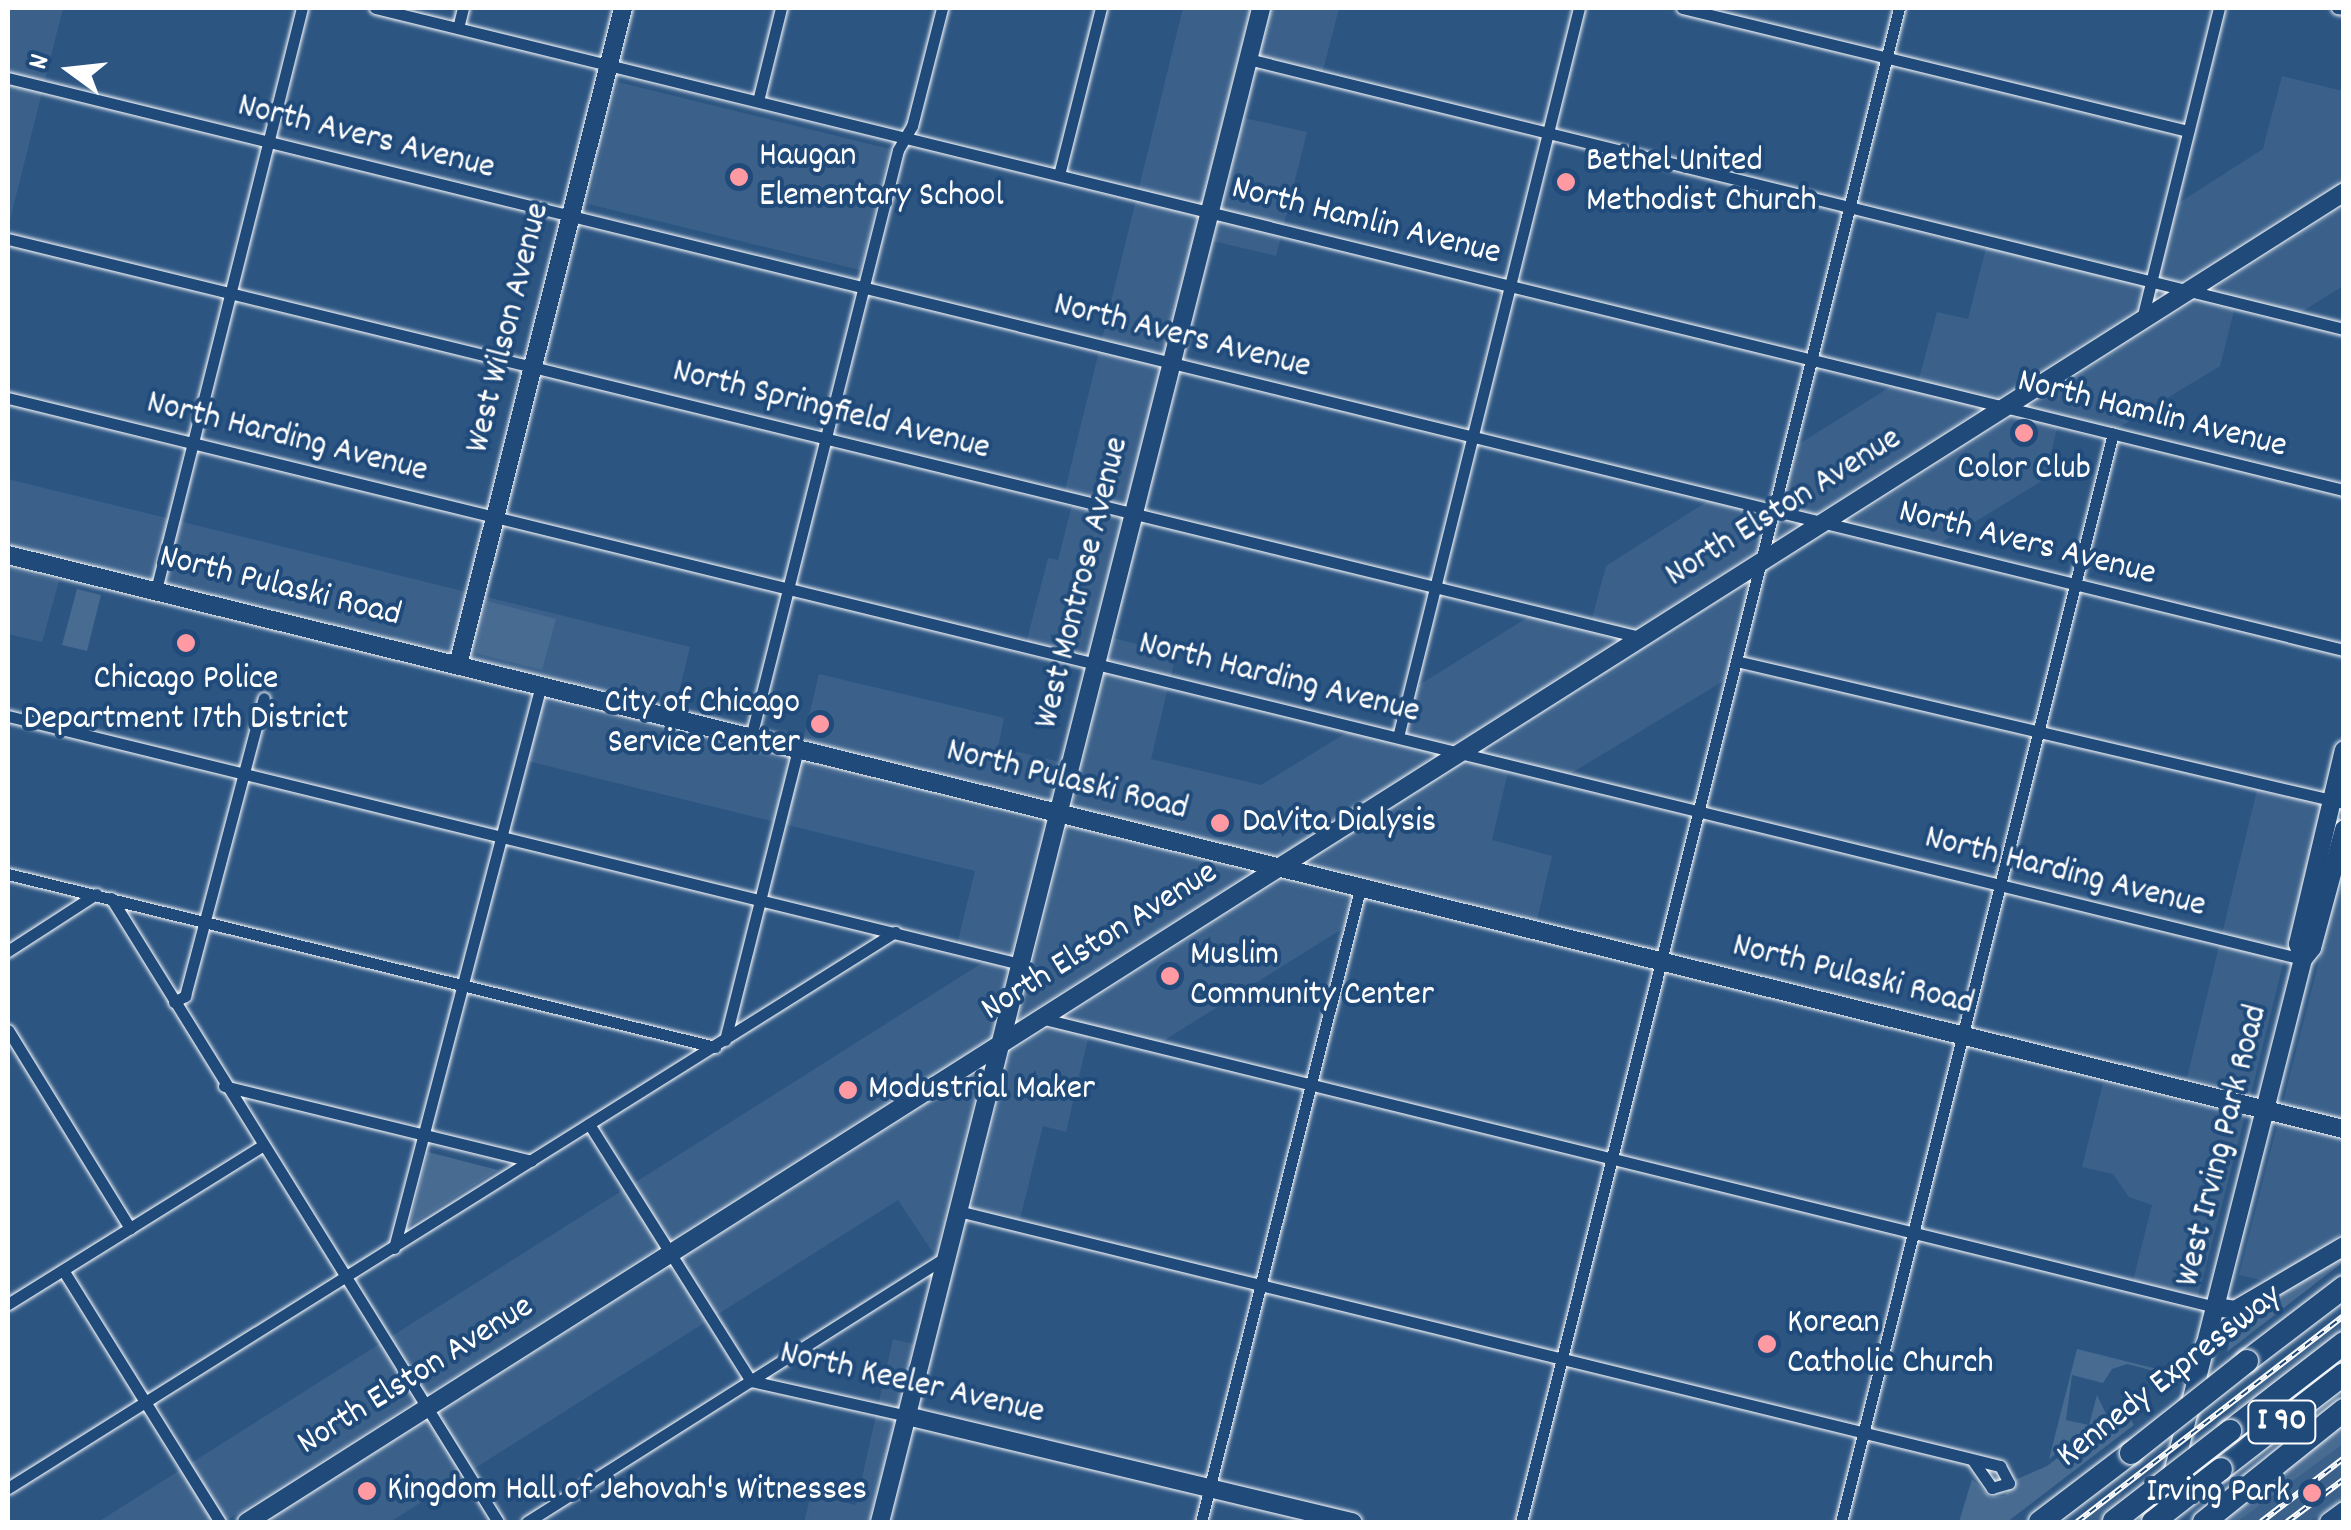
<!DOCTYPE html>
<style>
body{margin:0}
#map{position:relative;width:2351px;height:1530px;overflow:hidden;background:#2c5582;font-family:Dekko,sans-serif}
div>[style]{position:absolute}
.built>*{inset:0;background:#3b618b}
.green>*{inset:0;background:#486b92}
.roads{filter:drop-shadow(0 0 2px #fff) drop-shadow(0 0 2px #fff)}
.street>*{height:11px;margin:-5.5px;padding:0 5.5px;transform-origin:5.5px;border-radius:5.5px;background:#1f4a7a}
.secondary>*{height:18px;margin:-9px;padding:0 9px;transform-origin:9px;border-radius:9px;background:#1f4a7a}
.primary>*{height:18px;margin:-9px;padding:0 9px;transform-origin:9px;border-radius:9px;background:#1f4a7a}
.highway>*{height:22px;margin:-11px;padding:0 11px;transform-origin:11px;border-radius:11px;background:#1f4a7a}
.rail>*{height:6px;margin-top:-3px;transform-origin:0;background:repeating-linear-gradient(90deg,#1f4a7a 0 8px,#fff 0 16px);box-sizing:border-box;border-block:2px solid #fff}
.bridges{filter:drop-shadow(0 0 2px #fff) drop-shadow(0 0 2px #fff)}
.highway-bridge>*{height:22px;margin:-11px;padding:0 11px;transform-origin:11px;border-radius:11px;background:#1f4a7a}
.dots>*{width:28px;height:28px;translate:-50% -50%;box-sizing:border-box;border:5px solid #1f4a7a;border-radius:50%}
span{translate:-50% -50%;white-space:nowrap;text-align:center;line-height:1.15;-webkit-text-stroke:8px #1f4a7a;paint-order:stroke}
.shield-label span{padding:2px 8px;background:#1f4a7a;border:2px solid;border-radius:8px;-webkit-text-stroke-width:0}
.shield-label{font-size:32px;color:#fff;font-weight:700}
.street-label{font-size:35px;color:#fff}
.poi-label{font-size:35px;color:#fff}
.left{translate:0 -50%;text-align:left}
.right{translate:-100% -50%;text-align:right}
.frame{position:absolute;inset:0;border:10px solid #fff;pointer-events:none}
.north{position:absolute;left:20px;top:20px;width:100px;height:100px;-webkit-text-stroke:8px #1f4a7a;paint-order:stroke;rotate:285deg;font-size:28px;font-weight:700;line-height:40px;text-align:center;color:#fff}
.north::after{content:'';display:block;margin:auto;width:35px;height:45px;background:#fff;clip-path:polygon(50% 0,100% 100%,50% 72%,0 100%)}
</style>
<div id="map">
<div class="built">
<div style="clip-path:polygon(8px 8px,63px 8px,8px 228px)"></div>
<div style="clip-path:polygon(1183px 8px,1251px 8px,1087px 659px,1026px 644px,1048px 558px,1058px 560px,1074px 497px,1064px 494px)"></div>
<div style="clip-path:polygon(1271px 8px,1339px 8px,1321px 78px,1257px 62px)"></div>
<div style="clip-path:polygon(2282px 76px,2343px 91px,2343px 178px,1276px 857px,1072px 806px,1113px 638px,1176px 654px,1151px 759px,1261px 785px,1356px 727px,1398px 738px,1411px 690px,1535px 613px,1590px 626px,1606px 566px,1714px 497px,1774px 511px,1791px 449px,1898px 382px,1917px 386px,1937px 312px,1968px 319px,1987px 244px,2151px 284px,2171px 208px,2263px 149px)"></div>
<div style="clip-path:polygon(618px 82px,890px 149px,860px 270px,588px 204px)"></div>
<div style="clip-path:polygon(1244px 118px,1307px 132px,1276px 256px,1213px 241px)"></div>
<div style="clip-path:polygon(2343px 207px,2343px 286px,2295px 316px,2236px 302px,2220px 366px,2113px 431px,2059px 419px,2045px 479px,1934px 547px,1843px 525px)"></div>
<div style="clip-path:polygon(8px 479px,690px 647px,675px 708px,8px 546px)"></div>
<div style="clip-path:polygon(8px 568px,59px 581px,42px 642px,8px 634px)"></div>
<div style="clip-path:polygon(1754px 583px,1730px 677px,1565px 777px,1510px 763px,1492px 840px,1552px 856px,1537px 920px,1309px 864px)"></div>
<div style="clip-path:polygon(819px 674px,1004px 718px,998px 747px,1060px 762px,1051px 800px,803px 740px)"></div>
<div style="clip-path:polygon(539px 699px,1044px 823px,991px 1037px,224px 1522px,98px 1522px,990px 958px,956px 949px,975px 871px,523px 760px)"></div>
<div style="clip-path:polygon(2257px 790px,2322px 805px,2251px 1094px,2187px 1078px)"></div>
<div style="clip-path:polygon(1067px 826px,1250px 873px,1019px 1019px)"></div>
<div style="clip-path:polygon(2343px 867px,2343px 1232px,2274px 1283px,2239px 1275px)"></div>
<div style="clip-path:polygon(1280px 881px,1356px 900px,1350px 924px,1155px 1046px,1090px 1030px,1066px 1132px,1043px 1126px,1018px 1227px,970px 1216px,1011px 1052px)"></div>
<div style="clip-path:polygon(982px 1069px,935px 1256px,898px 1200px,390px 1522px,266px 1522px)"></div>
<div style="clip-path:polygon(2103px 1083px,2245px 1116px,2197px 1300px,2132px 1285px,2152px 1205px,2129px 1197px,2113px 1174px,2082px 1167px)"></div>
<div style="clip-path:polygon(2343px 1312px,2343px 1333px,2233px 1419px,2240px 1391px)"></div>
<div style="clip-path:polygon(893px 1339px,914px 1344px,869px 1522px,804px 1522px,811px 1495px,856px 1505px)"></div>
<div style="clip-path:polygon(2343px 1444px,2343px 1497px,2310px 1522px,2237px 1522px)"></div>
<div style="clip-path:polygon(2124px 1481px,2117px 1510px,2101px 1522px,2071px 1522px)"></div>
</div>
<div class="green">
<div style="clip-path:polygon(77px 589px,101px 595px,87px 651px,62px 645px)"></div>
<div style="clip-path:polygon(487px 601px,556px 619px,542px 670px,475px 653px)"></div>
<div style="clip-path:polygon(428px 1152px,498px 1170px,409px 1226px)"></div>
<div style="clip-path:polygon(2343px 1257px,2343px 1262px,2227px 1352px,2233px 1321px)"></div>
<div style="clip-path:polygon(2077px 1349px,2173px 1373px,2173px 1376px,2127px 1364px,2112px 1369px,2103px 1383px,2072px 1375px,2066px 1420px,2089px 1425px,2097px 1395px,2107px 1416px,2049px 1459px)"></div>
<div style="clip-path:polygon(2343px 1419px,2343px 1444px,2237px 1522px,2216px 1522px)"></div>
<div style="clip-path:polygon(2131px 1420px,2134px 1425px,2007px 1522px,1959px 1522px,1972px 1479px,1990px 1497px,2004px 1496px,2017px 1479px,2047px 1466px,2106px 1421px)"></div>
</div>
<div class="roads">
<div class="street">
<div style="left:375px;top:8px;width:2027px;rotate:13.76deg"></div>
<div style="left:1682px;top:8px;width:521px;rotate:13.66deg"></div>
<div style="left:2337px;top:8px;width:7px;rotate:8deg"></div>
<div style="left:458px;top:28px;width:21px;rotate:-76deg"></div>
<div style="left:1248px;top:59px;width:1129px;rotate:13.84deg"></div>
<div style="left:8px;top:78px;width:2405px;rotate:13.76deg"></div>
<div style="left:758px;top:101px;width:96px;rotate:-76.1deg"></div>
<div style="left:1059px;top:175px;width:172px;rotate:-75.9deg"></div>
<div style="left:8px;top:239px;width:1680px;rotate:13.71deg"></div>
<div style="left:2142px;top:319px;width:320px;rotate:-76.1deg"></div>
<div style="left:8px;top:398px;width:2363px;rotate:13.74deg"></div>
<div style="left:156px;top:590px;width:600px;rotate:-75.92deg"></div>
<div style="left:1736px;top:661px;width:624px;rotate:13.15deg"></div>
<div style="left:8px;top:716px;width:1042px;rotate:13.77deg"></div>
<div style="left:751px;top:737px;width:605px;rotate:-75.94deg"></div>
<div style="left:898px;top:150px;width:28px;rotate:-60deg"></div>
<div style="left:912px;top:126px;width:122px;rotate:-75.7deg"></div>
<div style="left:1398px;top:737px;width:751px;rotate:-76.06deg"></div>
<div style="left:8px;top:874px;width:728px;rotate:13.75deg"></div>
<div style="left:111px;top:898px;width:734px;rotate:58.19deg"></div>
<div style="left:8px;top:951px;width:105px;rotate:-32.9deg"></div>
<div style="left:174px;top:1002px;width:13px;rotate:-29deg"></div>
<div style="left:185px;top:996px;width:308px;rotate:-75.2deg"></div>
<div style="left:1040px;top:1018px;width:1211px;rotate:13.81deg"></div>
<div style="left:8px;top:1030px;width:233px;rotate:58.4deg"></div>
<div style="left:725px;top:1040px;width:300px;rotate:-75.9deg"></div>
<div style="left:224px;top:1086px;width:316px;rotate:13.7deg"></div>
<div style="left:589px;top:1124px;width:304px;rotate:57.8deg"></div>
<div style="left:751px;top:1381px;width:160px;rotate:12.6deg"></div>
<div style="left:958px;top:1211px;width:1073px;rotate:13.75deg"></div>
<div style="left:2000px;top:1466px;width:19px;rotate:62deg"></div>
<div style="left:2009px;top:1483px;width:18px;rotate:164deg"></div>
<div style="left:1992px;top:1488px;width:33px;rotate:-125deg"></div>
<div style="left:394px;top:1248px;width:582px;rotate:-75.37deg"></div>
<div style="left:63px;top:1270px;width:297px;rotate:58.1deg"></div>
<div style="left:8px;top:1304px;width:299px;rotate:-31.9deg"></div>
<div style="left:8px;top:1488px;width:1047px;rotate:-32.08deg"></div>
<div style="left:527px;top:1522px;width:496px;rotate:-32.3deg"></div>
<div style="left:1201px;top:1522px;width:653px;rotate:-75.9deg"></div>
<div style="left:1521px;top:1522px;width:1560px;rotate:-75.98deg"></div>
<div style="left:1841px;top:1522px;width:1122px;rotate:-75.98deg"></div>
</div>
<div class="secondary">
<div style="left:8px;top:555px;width:2405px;rotate:13.81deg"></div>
<div style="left:458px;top:665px;width:677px;rotate:-75.9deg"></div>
<div style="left:907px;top:1416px;width:458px;rotate:13.4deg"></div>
<div style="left:247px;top:1522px;width:2483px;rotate:-32.38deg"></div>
<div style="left:880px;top:1522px;width:1561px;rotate:-75.87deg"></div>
<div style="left:2329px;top:1522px;width:19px;rotate:-36deg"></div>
</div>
<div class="primary">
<div style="left:2303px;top:959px;width:16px;rotate:-108deg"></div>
<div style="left:2298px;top:944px;width:199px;rotate:-76.7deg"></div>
<div style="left:2216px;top:1307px;width:19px;rotate:9deg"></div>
<div style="left:2235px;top:1310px;width:126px;rotate:-30.4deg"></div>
<div style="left:2162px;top:1517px;width:576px;rotate:-75.82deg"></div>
<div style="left:2303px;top:959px;width:14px;rotate:-51deg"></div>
<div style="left:2312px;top:948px;width:123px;rotate:-74.9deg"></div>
</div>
<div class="highway">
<div style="left:2247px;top:1361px;width:122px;rotate:-37.3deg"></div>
<div style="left:2230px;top:1431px;width:144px;rotate:-37.7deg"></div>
<div style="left:2221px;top:1469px;width:155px;rotate:-37.7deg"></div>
<div style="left:2040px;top:1522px;width:114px;rotate:-37.2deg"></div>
<div style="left:2204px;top:1522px;width:179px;rotate:-38.7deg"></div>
</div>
</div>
<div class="rail">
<div style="left:2077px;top:1522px;width:337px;rotate:-37.7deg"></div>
<div style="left:2261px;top:1522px;width:105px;rotate:-37.6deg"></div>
<div style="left:2287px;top:1522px;width:71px;rotate:-37deg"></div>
</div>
<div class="bridges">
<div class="highway-bridge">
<div style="left:2131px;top:1453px;width:148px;rotate:-38.4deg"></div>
<div style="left:2114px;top:1521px;width:147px;rotate:-37.8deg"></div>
<div style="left:2153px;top:1522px;width:86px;rotate:-37.9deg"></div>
</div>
</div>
<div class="dots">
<div style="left:739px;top:177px;background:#ff9aa2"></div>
<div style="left:1566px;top:182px;background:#ff9aa2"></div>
<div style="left:2024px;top:433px;background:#ff9aa2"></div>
<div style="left:186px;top:643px;background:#ff9aa2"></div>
<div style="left:820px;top:724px;background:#ff9aa2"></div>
<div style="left:1220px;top:823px;background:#ff9aa2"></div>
<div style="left:1170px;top:976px;background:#ff9aa2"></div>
<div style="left:848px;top:1090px;background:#ff9aa2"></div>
<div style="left:1767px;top:1344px;background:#ff9aa2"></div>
<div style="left:367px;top:1491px;background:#ff9aa2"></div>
<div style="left:2312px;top:1493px;background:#ff9aa2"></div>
</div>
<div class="shield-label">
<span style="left:2282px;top:1422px">I 90</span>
</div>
<div class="street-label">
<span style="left:366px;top:138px;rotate:14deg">North Avers Avenue</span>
<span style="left:1366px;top:222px;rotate:14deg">North Hamlin Avenue</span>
<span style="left:509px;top:328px;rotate:-76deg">West Wilson Avenue</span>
<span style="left:1182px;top:337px;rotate:14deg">North Avers Avenue</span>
<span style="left:831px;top:411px;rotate:14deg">North Springfield Avenue</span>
<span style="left:2152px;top:415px;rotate:14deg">North Hamlin Avenue</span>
<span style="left:287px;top:438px;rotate:14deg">North Harding Avenue</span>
<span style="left:1784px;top:508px;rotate:-32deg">North Elston Avenue</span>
<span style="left:2027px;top:544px;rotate:14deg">North Avers Avenue</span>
<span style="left:1083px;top:583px;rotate:-76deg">West Montrose Avenue</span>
<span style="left:280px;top:587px;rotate:14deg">North Pulaski Road</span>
<span style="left:1279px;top:679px;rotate:14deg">North Harding Avenue</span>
<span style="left:1067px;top:781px;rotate:14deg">North Pulaski Road</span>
<span style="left:2065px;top:873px;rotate:14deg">North Harding Avenue</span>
<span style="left:1100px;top:942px;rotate:-32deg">North Elston Avenue</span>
<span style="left:1853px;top:976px;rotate:14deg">North Pulaski Road</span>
<span style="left:2223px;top:1146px;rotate:-76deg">West Irving Park Road</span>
<span style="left:416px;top:1376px;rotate:-32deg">North Elston Avenue</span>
<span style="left:2170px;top:1377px;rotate:-38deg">Kennedy Expressway</span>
<span style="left:912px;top:1384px;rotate:13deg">North Keeler Avenue</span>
</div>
<div class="poi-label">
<span class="left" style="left:759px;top:177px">Haugan<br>Elementary School</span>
<span class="left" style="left:1586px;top:182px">Bethel United<br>Methodist Church</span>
<span style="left:2024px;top:470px">Color Club</span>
<span style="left:186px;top:700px">Chicago Police<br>Department 17th District</span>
<span class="right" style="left:800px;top:724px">City of Chicago<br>Service Center</span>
<span class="left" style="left:1242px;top:823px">DaVita Dialysis</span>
<span class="left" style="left:1190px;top:976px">Muslim<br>Community Center</span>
<span class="left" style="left:868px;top:1090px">Modustrial Maker</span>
<span class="left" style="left:1787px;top:1344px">Korean<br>Catholic Church</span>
<span class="left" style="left:387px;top:1491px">Kingdom Hall of Jehovah's Witnesses</span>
<span class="right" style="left:2290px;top:1493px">Irving Park</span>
</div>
<div class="frame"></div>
<div class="north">N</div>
</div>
